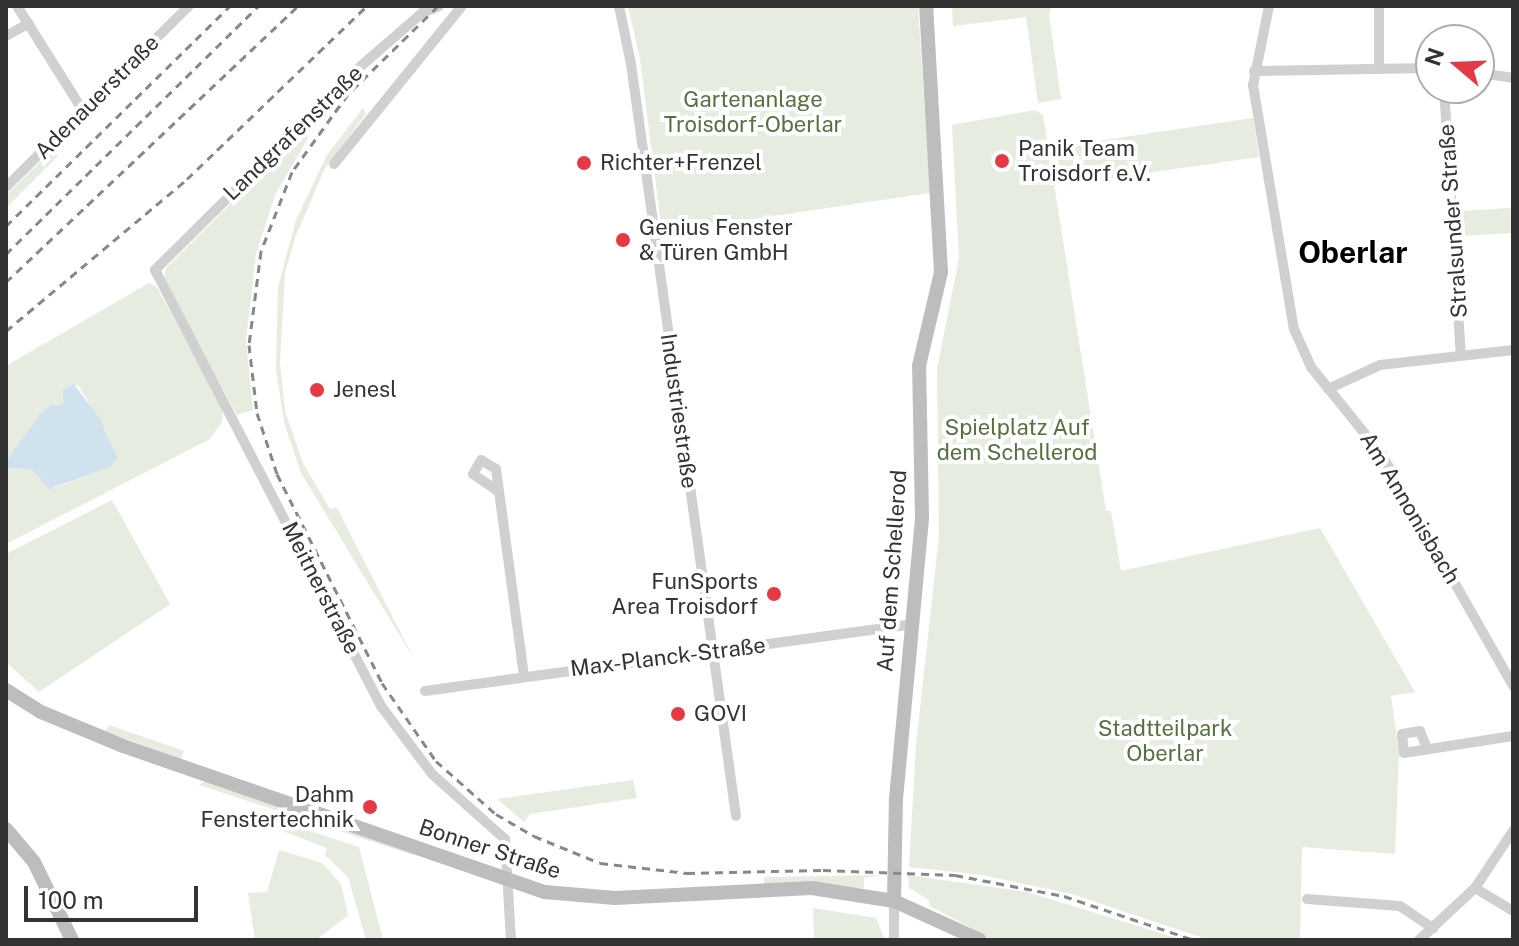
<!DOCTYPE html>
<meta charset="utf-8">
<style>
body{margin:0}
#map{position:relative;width:1519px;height:946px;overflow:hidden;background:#fff;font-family:"Public Sans",sans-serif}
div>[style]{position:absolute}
.green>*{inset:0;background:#e6ecdf}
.water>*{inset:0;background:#cfe2ee}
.street>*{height:10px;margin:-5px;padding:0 5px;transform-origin:5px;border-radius:5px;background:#d0d0d0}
.secondary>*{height:14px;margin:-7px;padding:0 7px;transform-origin:7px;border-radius:7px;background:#bdbdbd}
.rail>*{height:3px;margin-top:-1.5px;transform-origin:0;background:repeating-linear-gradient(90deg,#888 0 8px,transparent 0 14px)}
.dots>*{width:22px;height:22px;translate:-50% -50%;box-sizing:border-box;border:4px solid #fff;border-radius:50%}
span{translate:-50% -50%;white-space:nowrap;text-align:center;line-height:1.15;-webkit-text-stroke:8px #fff;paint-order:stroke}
.street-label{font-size:22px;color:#333}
.park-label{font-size:22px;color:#56703f}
.poi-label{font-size:22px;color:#333}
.left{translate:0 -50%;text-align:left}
.right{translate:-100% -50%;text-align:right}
.district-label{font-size:30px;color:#000;font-weight:700}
.frame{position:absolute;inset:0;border:8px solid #333;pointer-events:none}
.north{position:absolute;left:1415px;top:24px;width:80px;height:80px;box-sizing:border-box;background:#fff;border:2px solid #adadad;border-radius:50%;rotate:289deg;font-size:22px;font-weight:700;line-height:32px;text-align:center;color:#333}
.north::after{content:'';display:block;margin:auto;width:28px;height:36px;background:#e63946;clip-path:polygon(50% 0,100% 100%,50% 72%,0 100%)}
.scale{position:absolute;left:24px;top:886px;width:174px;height:36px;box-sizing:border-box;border:4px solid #333;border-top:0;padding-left:10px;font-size:24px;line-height:28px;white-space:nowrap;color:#333;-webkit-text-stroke:6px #fff;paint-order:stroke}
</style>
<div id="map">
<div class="green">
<div style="clip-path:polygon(628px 6px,918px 6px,930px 193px,662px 232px,640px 59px)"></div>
<div style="clip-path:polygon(952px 6px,1052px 6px,1049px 14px,1061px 99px,1038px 103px,1026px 17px,953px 26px)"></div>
<div style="clip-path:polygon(363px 108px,366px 114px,324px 170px,295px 238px,285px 273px,280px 362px,285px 411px,303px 463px,330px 509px,337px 508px,413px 657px,301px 473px,284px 422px,276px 370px,278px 287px,296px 220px,327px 155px)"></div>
<div style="clip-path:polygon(1035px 110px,1043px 115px,1106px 511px,1111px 511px,1121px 571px,1320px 528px,1415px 692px,1391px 696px,1399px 753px,1395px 854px,1302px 847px,1300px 940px,1209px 940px,1072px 894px,982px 875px,909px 867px,916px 745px,939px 536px,937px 369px,959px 258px,952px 125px)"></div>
<div style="clip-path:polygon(1253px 118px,1259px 157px,1062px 185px,1056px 147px)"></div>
<div style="clip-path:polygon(304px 131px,308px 138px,275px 195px,256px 254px,246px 340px,253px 410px,237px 415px,164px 281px,166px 268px)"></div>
<div style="clip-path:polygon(52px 150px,58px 156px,6px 208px,6px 195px)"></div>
<div style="clip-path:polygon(1513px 208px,1513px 233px,1460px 236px,1458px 211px)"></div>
<div style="clip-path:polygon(evenodd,149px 283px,156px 286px,223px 407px,222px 422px,210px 439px,6px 544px,6px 366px,149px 283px,70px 384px,79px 386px,109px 437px,108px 468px,54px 488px,33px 471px,18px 469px,11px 458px,35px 420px,54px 404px,63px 404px,70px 384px)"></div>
<div style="clip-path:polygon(112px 500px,170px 604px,39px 692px,6px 662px,6px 554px)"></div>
<div style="clip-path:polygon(109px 725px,184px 751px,181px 759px,93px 727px,106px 731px)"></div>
<div style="clip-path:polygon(633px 780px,637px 798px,530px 814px,524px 822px,497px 799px)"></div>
<div style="clip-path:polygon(205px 781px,413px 854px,413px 855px,199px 785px)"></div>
<div style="clip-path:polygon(251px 812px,359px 847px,383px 940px,366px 940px,348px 877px,325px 855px,327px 848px,249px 818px)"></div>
<div style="clip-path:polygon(279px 850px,322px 863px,341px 884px,348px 915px,316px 940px,255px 940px,248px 893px,267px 892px)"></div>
<div style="clip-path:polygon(883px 875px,864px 878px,864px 888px,764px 886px,764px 877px)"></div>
<div style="clip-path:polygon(908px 875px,1027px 892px,1183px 940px,993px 940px,930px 906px,929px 900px,909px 888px)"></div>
<div style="clip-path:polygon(813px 908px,876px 918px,885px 940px,814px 940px)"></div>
</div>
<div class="water">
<div style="clip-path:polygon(73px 383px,99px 417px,118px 459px,108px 468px,49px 489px,33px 471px,8px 467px,8px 459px,39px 415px,51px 405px,63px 404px,63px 391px)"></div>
</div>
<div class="street">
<div style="left:17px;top:6px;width:124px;rotate:57.8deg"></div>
<div style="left:439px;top:6px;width:18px;rotate:158deg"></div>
<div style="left:422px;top:13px;width:81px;rotate:139deg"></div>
<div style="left:361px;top:66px;width:290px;rotate:135.3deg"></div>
<div style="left:155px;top:270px;width:491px;rotate:62.6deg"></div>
<div style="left:381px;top:706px;width:85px;rotate:53.1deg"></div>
<div style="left:432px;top:774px;width:98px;rotate:41.7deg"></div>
<div style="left:505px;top:839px;width:101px;rotate:86.6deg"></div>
<div style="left:619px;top:6px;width:59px;rotate:78.3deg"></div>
<div style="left:631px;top:64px;width:759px;rotate:82.05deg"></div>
<div style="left:1269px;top:6px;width:81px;rotate:101.4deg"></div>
<div style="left:1253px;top:85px;width:247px;rotate:80.5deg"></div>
<div style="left:1294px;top:329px;width:42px;rotate:65.9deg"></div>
<div style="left:1311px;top:367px;width:113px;rotate:51.1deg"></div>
<div style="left:1382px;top:455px;width:266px;rotate:60.4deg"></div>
<div style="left:1379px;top:6px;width:63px;rotate:90deg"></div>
<div style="left:6px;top:36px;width:26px;rotate:-29deg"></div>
<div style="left:1254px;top:71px;width:177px;rotate:-1deg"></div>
<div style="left:1479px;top:73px;width:34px;rotate:8deg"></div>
<div style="left:1444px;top:88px;width:268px;rotate:86.4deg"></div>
<div style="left:334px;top:164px;width:203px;rotate:-51deg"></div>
<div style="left:6px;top:187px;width:257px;rotate:-44.7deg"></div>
<div style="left:1328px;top:389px;width:57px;rotate:-24.8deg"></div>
<div style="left:1380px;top:365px;width:134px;rotate:-6.4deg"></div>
<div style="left:498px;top:491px;width:30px;rotate:-146deg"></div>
<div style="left:473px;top:474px;width:16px;rotate:-60deg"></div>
<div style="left:481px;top:460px;width:17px;rotate:31deg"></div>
<div style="left:496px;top:469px;width:209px;rotate:82.3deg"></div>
<div style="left:425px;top:691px;width:492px;rotate:-7.8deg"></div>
<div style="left:1426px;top:746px;width:16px;rotate:-112deg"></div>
<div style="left:1420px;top:731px;width:18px;rotate:171deg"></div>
<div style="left:1402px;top:734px;width:19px;rotate:84deg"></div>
<div style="left:1404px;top:753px;width:110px;rotate:-8.9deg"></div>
<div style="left:1475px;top:888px;width:44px;rotate:31.2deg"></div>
<div style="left:1307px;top:899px;width:93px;rotate:4.3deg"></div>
<div style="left:1400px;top:906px;width:40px;rotate:34deg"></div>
<div style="left:894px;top:940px;width:39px;rotate:-90deg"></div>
<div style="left:1419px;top:940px;width:76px;rotate:-42.9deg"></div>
<div style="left:1475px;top:888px;width:69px;rotate:-56.3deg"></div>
</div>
<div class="secondary">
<div style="left:6px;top:690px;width:41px;rotate:32.2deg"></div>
<div style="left:41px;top:712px;width:89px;rotate:22.5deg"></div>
<div style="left:123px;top:746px;width:447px;rotate:19.1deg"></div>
<div style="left:545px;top:892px;width:70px;rotate:4.9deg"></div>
<div style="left:615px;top:898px;width:197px;rotate:-2.9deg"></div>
<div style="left:812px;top:888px;width:83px;rotate:9deg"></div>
<div style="left:894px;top:901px;width:94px;rotate:24.4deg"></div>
<div style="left:6px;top:829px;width:43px;rotate:49.7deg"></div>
<div style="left:34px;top:862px;width:87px;rotate:64deg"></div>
<div style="left:894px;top:901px;width:102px;rotate:-88.9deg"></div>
<div style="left:896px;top:799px;width:283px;rotate:-84.7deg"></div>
<div style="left:922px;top:517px;width:151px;rotate:-91.1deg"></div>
<div style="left:919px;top:366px;width:97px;rotate:-76.8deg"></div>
<div style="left:941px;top:272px;width:266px;rotate:-93.2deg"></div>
</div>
<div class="rail">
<div style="left:438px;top:6px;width:126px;rotate:135.6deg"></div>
<div style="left:348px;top:94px;width:96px;rotate:125.7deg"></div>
<div style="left:292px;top:172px;width:85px;rotate:111.4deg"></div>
<div style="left:261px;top:251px;width:95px;rotate:97.3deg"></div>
<div style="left:249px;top:345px;width:68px;rotate:83.3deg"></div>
<div style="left:257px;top:413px;width:64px;rotate:71.8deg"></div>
<div style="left:277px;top:474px;width:234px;rotate:63.3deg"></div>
<div style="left:382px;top:683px;width:95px;rotate:55.3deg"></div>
<div style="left:436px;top:761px;width:80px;rotate:41.5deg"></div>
<div style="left:496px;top:814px;width:44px;rotate:30.1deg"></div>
<div style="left:534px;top:836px;width:71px;rotate:22.2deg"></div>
<div style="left:600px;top:863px;width:88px;rotate:6.6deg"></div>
<div style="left:687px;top:873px;width:136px;rotate:-1.3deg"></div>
<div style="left:823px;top:870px;width:132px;rotate:2.2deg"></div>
<div style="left:955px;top:875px;width:111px;rotate:10.9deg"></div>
<div style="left:1064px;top:896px;width:137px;rotate:18.7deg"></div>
<div style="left:6px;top:226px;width:314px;rotate:-44.5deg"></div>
<div style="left:6px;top:254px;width:354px;rotate:-44.5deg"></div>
<div style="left:6px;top:282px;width:402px;rotate:-43.4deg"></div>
<div style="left:6px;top:331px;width:236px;rotate:-40deg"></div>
<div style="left:187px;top:179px;width:250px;rotate:-43.9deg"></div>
</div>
<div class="dots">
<div style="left:1002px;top:161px;background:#e63946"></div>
<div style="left:584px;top:163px;background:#e63946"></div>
<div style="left:623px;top:240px;background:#e63946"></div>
<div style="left:317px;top:390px;background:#e63946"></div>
<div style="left:774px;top:594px;background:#e63946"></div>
<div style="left:678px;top:714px;background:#e63946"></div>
<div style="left:370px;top:807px;background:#e63946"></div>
</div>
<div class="street-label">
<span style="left:97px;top:97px;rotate:-45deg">Adenauerstraße</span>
<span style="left:293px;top:133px;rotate:-44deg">Landgrafenstraße</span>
<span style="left:1453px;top:221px;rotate:-94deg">Stralsunder Straße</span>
<span style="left:679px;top:411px;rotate:82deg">Industriestraße</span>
<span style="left:1410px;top:508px;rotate:59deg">Am Annonisbach</span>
<span style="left:892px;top:571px;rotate:-86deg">Auf dem Schellerod</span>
<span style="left:321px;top:588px;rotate:63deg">Meitnerstraße</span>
<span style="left:668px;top:657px;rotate:-7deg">Max-Planck-Straße</span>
<span style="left:490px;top:849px;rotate:18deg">Bonner Straße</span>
</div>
<div class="park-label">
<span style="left:753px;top:112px">Gartenanlage<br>Troisdorf-Oberlar</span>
<span style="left:1017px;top:440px">Spielplatz Auf<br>dem Schellerod</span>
<span style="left:1165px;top:741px">Stadtteilpark<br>Oberlar</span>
</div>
<div class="poi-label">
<span class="left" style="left:1018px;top:161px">Panik Team<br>Troisdorf e.V.</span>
<span class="left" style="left:600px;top:163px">Richter+Frenzel</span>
<span class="left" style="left:639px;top:240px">Genius Fenster<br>&amp; Türen GmbH</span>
<span class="left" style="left:333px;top:390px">Jenesl</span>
<span class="right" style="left:758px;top:594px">FunSports<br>Area Troisdorf</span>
<span class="left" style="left:694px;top:714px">GOVI</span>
<span class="right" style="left:354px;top:807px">Dahm<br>Fenstertechnik</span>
</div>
<div class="district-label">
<span style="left:1353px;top:252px">Oberlar</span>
</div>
<div class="frame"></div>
<div class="north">N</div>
<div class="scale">100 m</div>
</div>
